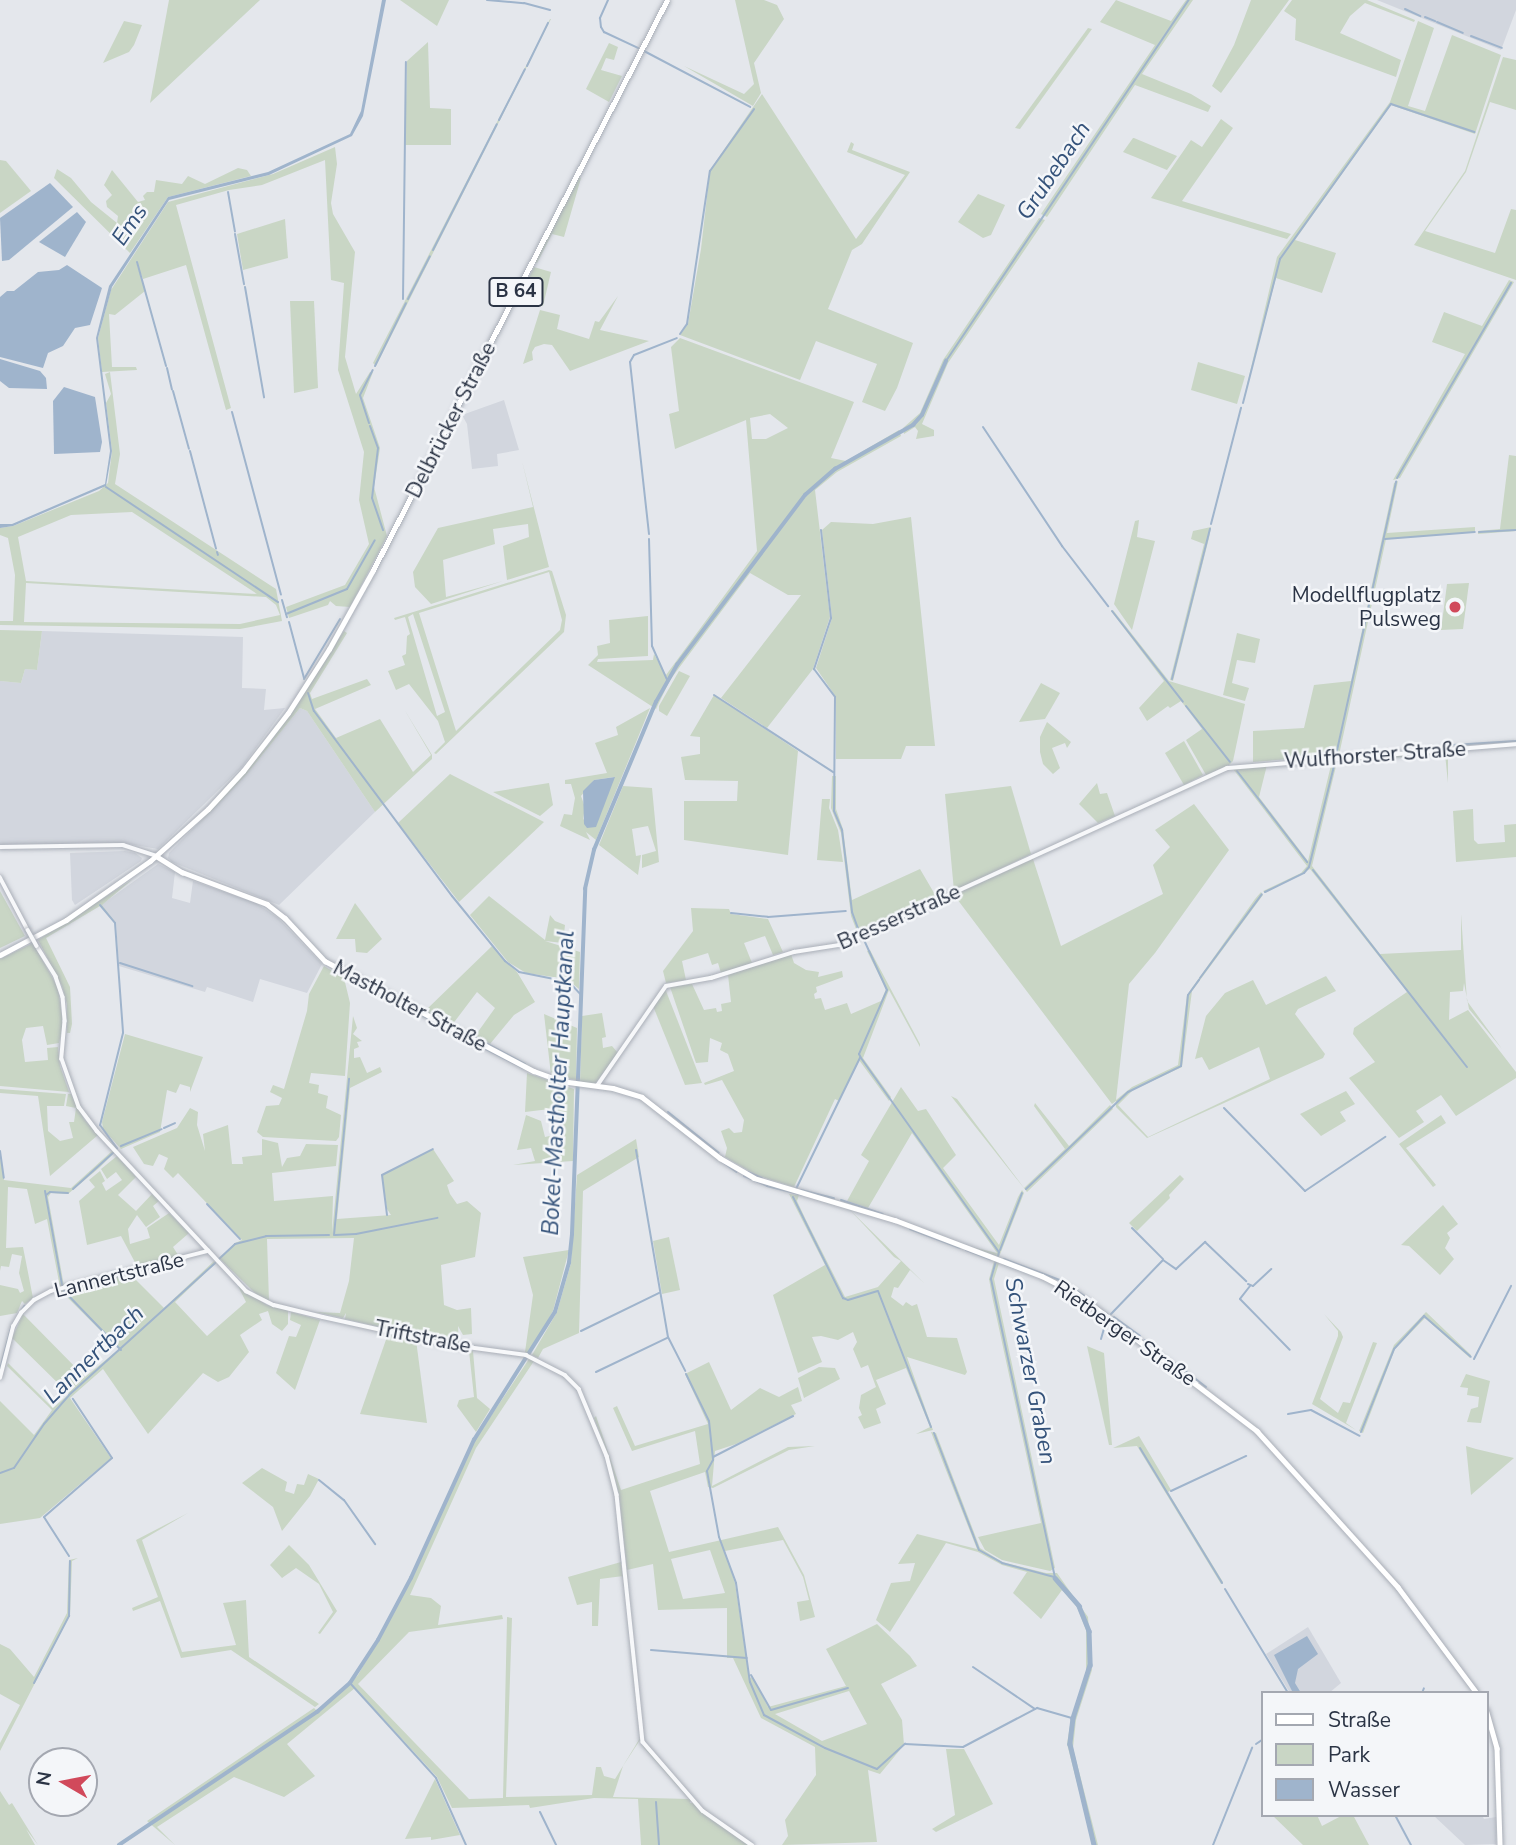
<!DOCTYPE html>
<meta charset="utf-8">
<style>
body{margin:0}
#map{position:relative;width:1516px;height:1845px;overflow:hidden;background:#e4e7ec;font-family:"Nunito Sans",sans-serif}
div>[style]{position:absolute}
.built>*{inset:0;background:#d2d6de}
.green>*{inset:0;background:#c9d6c5}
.water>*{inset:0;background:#9fb4cc}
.stream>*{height:2px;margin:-1px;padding:0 1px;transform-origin:1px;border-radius:1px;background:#9fb4cc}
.canal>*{height:3.5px;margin:-1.75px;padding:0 1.75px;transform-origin:1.75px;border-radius:1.75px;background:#9fb4cc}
.river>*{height:4.5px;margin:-2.25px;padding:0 2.25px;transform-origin:2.25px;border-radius:2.25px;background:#9fb4cc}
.roads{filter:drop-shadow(0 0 2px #a9aeb7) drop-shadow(0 0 2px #a9aeb7)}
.tertiary>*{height:3.5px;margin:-1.75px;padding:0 1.75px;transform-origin:1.75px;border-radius:1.75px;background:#f7f8fa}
.secondary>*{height:4.5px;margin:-2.25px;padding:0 2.25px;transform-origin:2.25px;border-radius:2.25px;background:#fff}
.primary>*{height:5px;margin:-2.5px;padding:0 2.5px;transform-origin:2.5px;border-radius:2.5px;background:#fff}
.bridges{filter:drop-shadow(0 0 2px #a9aeb7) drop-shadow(0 0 2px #a9aeb7)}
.tertiary-bridge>*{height:3.5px;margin:-1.75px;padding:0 1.75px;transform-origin:1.75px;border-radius:1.75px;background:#f7f8fa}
.dots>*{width:19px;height:19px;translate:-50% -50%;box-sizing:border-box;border:4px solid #f4f6f9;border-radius:50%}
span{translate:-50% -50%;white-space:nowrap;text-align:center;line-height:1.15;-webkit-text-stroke:5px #f4f6f9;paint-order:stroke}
.shield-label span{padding:2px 5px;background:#f4f6f9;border:2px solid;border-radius:5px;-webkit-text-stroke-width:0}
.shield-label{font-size:19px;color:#2b3445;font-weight:700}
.street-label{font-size:21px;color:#2b3445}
.poi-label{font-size:21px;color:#2b3445}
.right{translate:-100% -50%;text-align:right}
.water-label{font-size:23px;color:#34527a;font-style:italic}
.legend{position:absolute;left:1261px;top:1691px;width:228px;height:126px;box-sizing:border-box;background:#f4f6f9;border:2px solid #a4a8b1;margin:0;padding:9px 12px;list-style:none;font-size:21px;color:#2b3445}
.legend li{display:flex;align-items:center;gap:14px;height:35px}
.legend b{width:35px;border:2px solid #a4a8b1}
.north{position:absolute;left:28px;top:1747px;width:70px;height:70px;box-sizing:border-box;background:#f4f6f9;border:2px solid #a4a8b1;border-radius:50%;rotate:280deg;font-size:19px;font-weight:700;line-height:28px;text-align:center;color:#2b3445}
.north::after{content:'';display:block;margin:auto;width:24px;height:32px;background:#d1495b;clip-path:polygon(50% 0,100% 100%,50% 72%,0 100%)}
</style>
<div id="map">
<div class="built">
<div style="clip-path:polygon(1377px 0,1516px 0,1516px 10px,1501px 50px)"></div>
<div style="clip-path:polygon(504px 400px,519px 450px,497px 454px,498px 466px,472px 469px,467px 424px,462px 415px)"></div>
<div style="clip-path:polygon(42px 631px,243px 637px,242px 688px,266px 689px,264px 710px,285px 708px,242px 767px,158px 849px,123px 843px,0 845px,0 681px,21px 683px,25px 669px,37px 670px)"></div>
<div style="clip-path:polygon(300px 708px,307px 711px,375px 812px,279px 905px,172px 862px,168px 858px,169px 853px,247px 774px)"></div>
<div style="clip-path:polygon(125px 851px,135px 853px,142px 858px,141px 861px,75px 905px,72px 900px,70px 853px)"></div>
<div style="clip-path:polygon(158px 864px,175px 872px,172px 898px,190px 903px,193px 881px,256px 903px,278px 918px,322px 964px,307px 993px,260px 979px,253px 1002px,207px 987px,205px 992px,119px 966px,116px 923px,101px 905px)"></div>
<div style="clip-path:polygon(1308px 1627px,1341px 1683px,1329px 1693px,1290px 1693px,1266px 1654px)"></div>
<div style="clip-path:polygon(1433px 1815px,1482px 1815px,1484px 1819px,1496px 1817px,1496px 1844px,1465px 1845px)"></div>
</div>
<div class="green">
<div style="clip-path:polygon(169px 0,260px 0,150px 103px)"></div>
<div style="clip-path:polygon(400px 0,449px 0,437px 26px)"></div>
<div style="clip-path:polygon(735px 0,764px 0,777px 5px,784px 19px,754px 63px,761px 93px,753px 106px,684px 66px,744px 94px,754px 84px)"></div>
<div style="clip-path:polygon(1116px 0,1171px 21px,1186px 0,1193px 0,1142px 74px,1191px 94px,1211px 106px,1208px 112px,1135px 85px,1047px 217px,1041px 214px,1155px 45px,1100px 22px)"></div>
<div style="clip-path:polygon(1251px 0,1289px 0,1221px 93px,1212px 86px,1234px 45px)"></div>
<div style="clip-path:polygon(1292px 0,1367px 0,1415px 20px,1414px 22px,1365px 3px,1350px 16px,1340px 33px,1401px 60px,1396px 77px,1295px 40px,1296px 19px,1284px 11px)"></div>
<div style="clip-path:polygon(550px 19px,551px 19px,376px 366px,373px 363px)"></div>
<div style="clip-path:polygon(124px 21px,142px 25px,134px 45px,129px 52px,103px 63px)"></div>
<div style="clip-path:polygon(1418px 21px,1434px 28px,1408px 106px,1425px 111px,1452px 35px,1501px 55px,1475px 134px,1391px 105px,1295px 240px,1336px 253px,1322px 293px,1276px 278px,1242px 406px,1277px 257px,1390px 102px)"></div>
<div style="clip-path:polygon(1088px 28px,1092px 29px,1020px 129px,1015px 128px)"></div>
<div style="clip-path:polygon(428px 42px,430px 108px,451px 109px,451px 145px,405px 145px,407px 61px)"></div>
<div style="clip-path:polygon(609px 43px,618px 47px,614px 60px,606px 58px,601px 70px,622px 76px,609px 102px,586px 89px)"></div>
<div style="clip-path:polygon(1503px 57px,1516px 60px,1516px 110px,1490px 102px,1466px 172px,1425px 231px,1495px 253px,1511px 209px,1516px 210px,1516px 280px,1414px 245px,1465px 171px)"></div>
<div style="clip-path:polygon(762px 94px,856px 239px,905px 175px,847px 152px,851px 142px,854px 144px,852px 150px,910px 172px,862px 244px,852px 250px,828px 309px,913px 343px,897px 388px,885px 411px,862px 402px,877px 364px,816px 341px,800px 380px,680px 335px,688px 324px,701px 249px,710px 170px)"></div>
<div style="clip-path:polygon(1221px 119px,1233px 128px,1182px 201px,1291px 234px,1287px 239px,1151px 198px,1191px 140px,1202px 147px)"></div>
<div style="clip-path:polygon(1133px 138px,1134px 138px,1177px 156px,1167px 170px,1123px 152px)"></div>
<div style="clip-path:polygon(335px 147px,337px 164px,331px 203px,333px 214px,355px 252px,345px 357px,356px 394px,370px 372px,373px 372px,363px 398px,380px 448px,374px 487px,387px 536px,350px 607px,336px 606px,330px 601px,328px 605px,289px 618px,286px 607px,345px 585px,369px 544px,359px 500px,364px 452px,338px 370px,344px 283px,331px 280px,325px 160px,262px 185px,229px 190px,176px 205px,231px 408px,226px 410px,186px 265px,143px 279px,136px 261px,145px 291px,115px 315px,109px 314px,112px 367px,136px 367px,137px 370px,102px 372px,98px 338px,111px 290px,168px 202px,273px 174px)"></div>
<div style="clip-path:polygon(0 160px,6px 161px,31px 191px,0 213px)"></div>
<div style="clip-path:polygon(238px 168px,247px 170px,251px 176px,168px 197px,130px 253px,54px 178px,57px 169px,71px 178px,91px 202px,117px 223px,118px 216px,107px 207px,106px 201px,112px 195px,104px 185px,112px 170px,138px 202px,145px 200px,143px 196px,147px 192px,154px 192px,156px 180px,182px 184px,188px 176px,205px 184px)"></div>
<div style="clip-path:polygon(578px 177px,581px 178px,564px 237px,552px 234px,537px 263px,534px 262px)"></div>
<div style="clip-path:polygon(978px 194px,1005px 205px,991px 235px,983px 238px,958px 222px)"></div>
<div style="clip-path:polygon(1039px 218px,1045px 220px,948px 363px,922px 424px,934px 430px,934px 436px,916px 439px,918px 431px,915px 427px,904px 434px,903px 428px,920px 413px,943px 360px)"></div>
<div style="clip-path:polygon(285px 219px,288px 258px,243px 270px,237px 234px)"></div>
<div style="clip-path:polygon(534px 267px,551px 272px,543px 306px,518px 299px)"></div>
<div style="clip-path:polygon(1509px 280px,1514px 282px,1400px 478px,1393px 480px,1465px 354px,1432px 342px,1444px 312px,1482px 326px)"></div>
<div style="clip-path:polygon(618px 296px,600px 330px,649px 341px,570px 371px,552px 345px,544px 344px,535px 347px,532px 352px,533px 360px,523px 364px,540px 310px,560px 315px,557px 329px,589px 339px,595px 321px,599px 322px)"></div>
<div style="clip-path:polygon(290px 301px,314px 301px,318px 388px,294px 393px)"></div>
<div style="clip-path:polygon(evenodd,680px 338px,854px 402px,831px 458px,846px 461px,899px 430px,901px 436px,837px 472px,815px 490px,830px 617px,813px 669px,767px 728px,721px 698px,801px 595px,788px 595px,750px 573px,670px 680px,656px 709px,588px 665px,598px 655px,597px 646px,610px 643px,609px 620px,648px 616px,648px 656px,598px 659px,597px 662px,653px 660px,654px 654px,666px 675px,757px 551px,746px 420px,675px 449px,669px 414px,679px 411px,671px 347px,680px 338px,770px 414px,788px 428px,766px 439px,752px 439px,750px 418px,770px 414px)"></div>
<div style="clip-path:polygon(1198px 362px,1245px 376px,1237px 404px,1191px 390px)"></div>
<div style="clip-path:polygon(evenodd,110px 372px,120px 454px,115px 484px,276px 589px,282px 621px,240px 629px,0 625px,0 621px,13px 621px,15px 575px,8px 538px,0 535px,0 528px,13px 526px,99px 491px,108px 483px,112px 451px,106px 403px,111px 394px,105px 374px,110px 372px,132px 512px,257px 594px,258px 594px,26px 581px,18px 537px,71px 515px,132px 512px,110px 372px,26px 583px,266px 597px,276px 605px,280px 615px,240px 624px,24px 622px,26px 583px)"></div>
<div style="clip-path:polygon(1509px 455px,1516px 456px,1516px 531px,1478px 534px,1478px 531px,1500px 529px)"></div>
<div style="clip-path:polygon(522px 461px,549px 567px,507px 580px,503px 546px,529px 537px,528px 524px,493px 529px,495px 544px,443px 560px,446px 597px,503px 581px,431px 604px,415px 587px,413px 572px,438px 528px,533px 507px)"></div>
<div style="clip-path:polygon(1398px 481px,1387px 533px,1475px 527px,1475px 532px,1386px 539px,1339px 755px,1253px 762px,1253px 731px,1304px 728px,1314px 685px,1351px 681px,1394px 483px)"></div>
<div style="clip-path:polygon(911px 517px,935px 746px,906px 746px,901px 759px,836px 759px,836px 697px,816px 668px,832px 618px,822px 530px,831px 522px,873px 524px)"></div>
<div style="clip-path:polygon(1139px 520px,1137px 537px,1155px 541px,1132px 630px,1114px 604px,1135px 521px)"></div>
<div style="clip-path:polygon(1211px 527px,1209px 538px,1173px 681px,1170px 680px,1204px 544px,1191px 539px,1193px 531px)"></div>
<div style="clip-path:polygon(evenodd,549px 570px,552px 571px,566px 615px,564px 632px,436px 754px,434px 753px,445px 742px,438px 721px,409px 684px,396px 690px,388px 671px,405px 665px,402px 656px,406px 654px,407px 636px,410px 634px,405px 617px,395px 620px,394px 618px,549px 570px,549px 572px,562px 620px,560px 630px,456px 731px,419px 613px,549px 572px,549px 570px,413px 614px,445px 712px,437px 716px,408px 617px,413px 614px)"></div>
<div style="clip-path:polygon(1469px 583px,1463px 629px,1441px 630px,1447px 584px)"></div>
<div style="clip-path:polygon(1113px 610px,1169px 681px,1245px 704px,1233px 761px,1229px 765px,1206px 775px,1186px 740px,1202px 729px,1181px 701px,1170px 708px,1168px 706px,1147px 721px,1139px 708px,1164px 681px,1111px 611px)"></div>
<div style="clip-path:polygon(0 630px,42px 631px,37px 670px,25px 669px,21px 683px,0 681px)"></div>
<div style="clip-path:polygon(344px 631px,347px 633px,310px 693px,312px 699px,367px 679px,371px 685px,315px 709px,336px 738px,380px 719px,413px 772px,431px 755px,404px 709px,432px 755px,432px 759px,375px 812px,307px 711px,300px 708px,247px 774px,199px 824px,269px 744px)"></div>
<div style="clip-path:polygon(1237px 633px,1260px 639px,1255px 663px,1237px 660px,1232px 683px,1249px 688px,1245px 701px,1223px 695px)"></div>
<div style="clip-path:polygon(679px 671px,690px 676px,667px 716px,659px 711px,659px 706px)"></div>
<div style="clip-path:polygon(1041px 683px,1060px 693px,1045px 719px,1019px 722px)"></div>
<div style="clip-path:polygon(714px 695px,798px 751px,788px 855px,684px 840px,684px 801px,737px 801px,738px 781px,685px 780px,681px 757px,700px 754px,700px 737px,690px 736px)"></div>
<div style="clip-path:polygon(evenodd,650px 708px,596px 840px,586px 832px,590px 840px,560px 826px,564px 814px,572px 815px,575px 798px,571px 784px,565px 784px,565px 780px,607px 773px,595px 743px,618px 735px,616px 727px,650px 708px,614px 777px,583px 820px,585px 807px,581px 796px,594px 780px,614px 777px)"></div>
<div style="clip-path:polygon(1047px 722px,1071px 742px,1067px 748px,1065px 743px,1052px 748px,1060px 768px,1053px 774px,1043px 764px,1040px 752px,1040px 737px)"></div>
<div style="clip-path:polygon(1184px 741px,1203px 775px,1184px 785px,1165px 753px)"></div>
<div style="clip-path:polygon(1448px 750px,1448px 783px,1445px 754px,1337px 762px,1312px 866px,1380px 954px,1461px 950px,1461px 914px,1467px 1001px,1502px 1049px,1469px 1009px,1464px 983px,1463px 991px,1450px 992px,1449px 1020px,1468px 1010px,1516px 1072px,1516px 1078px,1456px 1116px,1441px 1095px,1416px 1111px,1424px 1122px,1399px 1138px,1349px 1078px,1375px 1062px,1353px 1034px,1354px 1028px,1407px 992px,1310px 869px,1265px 893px,1263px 891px,1301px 873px,1307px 866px,1233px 769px,1267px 765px,1259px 797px,1308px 861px,1332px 761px)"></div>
<div style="clip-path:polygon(450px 774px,544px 822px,459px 902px,398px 823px)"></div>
<div style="clip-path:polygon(832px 776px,836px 776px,836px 809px,843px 829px,852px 900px,920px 869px,937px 898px,858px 934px,851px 916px,841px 833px,831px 808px)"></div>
<div style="clip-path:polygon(549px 783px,553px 805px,540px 816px,493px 792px)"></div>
<div style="clip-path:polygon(1097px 783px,1100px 794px,1107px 793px,1115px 816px,1098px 823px,1079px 804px)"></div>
<div style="clip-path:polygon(623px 786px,652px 788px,659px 862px,642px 868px,642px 855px,656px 851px,648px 826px,632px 829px,636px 856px,641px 855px,638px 875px,599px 845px)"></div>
<div style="clip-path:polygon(1011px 786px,1031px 854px,954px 891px,945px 794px)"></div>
<div style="clip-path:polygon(822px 799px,830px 799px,829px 808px,838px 830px,843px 862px,817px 860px)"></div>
<div style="clip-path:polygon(1194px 804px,1229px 850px,1155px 953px,1129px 984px,1116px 1100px,1132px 1087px,1178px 1065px,1187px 995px,1255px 899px,1261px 892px,1263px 895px,1192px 991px,1182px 1067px,1133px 1090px,1118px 1105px,1148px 1137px,1270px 1079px,1259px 1047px,1209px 1070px,1202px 1057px,1195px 1059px,1206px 1016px,1225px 993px,1253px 980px,1266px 1005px,1326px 976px,1336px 991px,1298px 1009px,1295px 1014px,1325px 1054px,1323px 1058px,1147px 1138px,1116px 1107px,1116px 1101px,1112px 1104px,954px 895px,1033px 859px,1061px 946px,1163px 894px,1153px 865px,1170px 847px,1155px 830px)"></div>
<div style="clip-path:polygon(1473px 809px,1474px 840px,1478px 844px,1505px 842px,1504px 825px,1516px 824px,1516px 857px,1456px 862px,1453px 811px)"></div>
<div style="clip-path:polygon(133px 879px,102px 905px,116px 923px,100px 906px,46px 938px,70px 987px,72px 1024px,70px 1033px,67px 1033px,67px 1004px,62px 986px,38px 940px)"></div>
<div style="clip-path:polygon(0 891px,25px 936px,0 948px)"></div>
<div style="clip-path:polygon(489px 896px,545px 940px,550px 915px,555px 921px,565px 925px,563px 943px,545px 941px,580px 952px,579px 989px,567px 979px,526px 973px,508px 962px,470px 915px)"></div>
<div style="clip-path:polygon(355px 903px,382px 939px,367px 953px,356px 952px,355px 939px,336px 939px)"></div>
<div style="clip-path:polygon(691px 908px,729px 909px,731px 914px,768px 919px,783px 952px,773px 955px,765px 936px,744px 943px,752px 963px,721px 973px,718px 963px,712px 965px,708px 953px,682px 961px,686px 980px,666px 983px,663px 971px,693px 931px)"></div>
<div style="clip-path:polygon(33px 943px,58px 988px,63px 1024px,59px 1043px,47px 1045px,43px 1026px,26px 1028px,22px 1040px,25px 1062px,48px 1060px,47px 1048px,58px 1047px,60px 1066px,69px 1092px,0 1086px,0 959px)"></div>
<div style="clip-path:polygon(492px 946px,517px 972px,535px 1002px,514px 1015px,490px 1044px,475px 1036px,495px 1008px,477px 992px,452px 1025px,425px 1011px)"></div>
<div style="clip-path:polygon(870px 950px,920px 1044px,920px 1047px,889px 990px,863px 1058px,891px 1097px,889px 1101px,859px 1060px,839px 1101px,835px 1099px,794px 1187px,756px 1175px,725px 1157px,727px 1148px,721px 1131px,729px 1128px,734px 1133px,742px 1132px,744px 1120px,722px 1080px,705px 1085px,704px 1083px,734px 1071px,728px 1054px,720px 1050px,722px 1043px,710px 1038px,708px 1062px,696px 1063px,670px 987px,692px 984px,704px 1010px,716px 1008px,717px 1012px,722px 1011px,721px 1004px,731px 1002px,728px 975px,791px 954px,794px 963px,806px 970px,819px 972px,818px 977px,842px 971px,843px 977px,816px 987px,817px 992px,814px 994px,815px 999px,821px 998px,825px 1010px,847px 1003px,851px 1014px,881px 1001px,886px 989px,867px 951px)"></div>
<div style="clip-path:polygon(324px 966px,344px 978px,350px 1003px,345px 1076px,311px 1073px,309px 1083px,319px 1085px,318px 1093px,328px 1096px,326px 1108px,341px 1115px,339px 1137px,336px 1141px,263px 1137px,257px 1132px,266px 1106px,279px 1105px,282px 1098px,270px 1092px,273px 1085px,284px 1089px,307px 1011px,309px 994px)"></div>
<div style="clip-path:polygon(665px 990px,666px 991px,702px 1083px,685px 1085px,653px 1006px)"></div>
<div style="clip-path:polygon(602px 1013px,606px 1037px,602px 1038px,603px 1048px,612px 1046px,618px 1053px,595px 1084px,580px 1083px,582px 1016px)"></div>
<div style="clip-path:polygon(544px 1014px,577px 1028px,576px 1080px,551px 1075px)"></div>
<div style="clip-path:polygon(353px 1016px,357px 1028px,353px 1034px,362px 1041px,357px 1042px,359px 1047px,354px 1049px,354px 1058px,360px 1057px,367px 1073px,380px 1067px,382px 1072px,350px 1088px,337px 1219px,391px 1215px,387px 1209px,382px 1175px,433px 1149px,454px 1181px,447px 1185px,450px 1194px,457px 1204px,467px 1201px,481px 1213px,475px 1257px,441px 1265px,444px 1305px,457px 1310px,471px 1308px,472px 1334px,463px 1335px,458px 1326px,459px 1345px,345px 1319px,346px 1313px,343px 1318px,315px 1312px,340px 1313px,349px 1281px,354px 1238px,267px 1239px,269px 1301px,256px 1294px,219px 1258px,235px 1243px,242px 1240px,178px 1173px,173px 1178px,164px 1169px,168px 1158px,159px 1154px,153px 1166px,144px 1164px,133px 1147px,177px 1128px,190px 1108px,198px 1112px,197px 1125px,205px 1151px,203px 1134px,228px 1125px,232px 1164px,243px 1164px,242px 1157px,262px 1155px,262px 1139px,278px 1143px,282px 1167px,287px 1158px,300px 1156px,306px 1144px,338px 1145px,336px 1166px,272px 1173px,274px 1201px,333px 1196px,332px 1233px)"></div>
<div style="clip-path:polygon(125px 1034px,203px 1057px,190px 1092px,190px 1087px,180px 1084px,176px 1093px,167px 1090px,160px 1132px,121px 1149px,103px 1129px,102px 1122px)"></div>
<div style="clip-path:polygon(527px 1073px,574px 1089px,573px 1161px,513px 1165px,535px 1161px,531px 1148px,517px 1150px,526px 1115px,541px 1121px,545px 1137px,559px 1134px,558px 1108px,525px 1112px)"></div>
<div style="clip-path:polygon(901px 1087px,918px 1111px,926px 1109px,956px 1155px,943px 1168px,999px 1245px,1018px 1197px,1022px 1190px,1024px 1193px,999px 1257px,972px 1247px,997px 1253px,912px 1133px,868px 1208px,847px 1201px,869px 1161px,861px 1155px)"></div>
<div style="clip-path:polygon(0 1089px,66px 1094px,64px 1106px,47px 1106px,48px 1131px,60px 1141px,73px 1138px,69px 1122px,74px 1122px,76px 1108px,66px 1106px,68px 1094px,71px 1094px,84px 1119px,98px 1135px,50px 1176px,38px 1096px,0 1093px)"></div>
<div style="clip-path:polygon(1346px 1091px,1355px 1104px,1340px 1112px,1346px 1121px,1321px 1136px,1300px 1114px)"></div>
<div style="clip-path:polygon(951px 1096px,957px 1099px,1024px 1188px,1065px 1149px,1034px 1106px,1035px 1103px,1069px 1146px,1110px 1105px,1113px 1109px,1027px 1192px)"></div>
<div style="clip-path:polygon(1441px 1115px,1446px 1123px,1406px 1148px,1436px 1185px,1433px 1187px,1399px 1144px)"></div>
<div style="clip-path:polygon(636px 1139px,639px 1157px,583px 1191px,579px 1333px,543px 1349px,538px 1358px,532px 1355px,557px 1312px,571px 1263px,577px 1175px)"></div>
<div style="clip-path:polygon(112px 1151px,114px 1153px,99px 1168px,68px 1194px,51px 1193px,48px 1197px,64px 1286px,60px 1287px,47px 1219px,35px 1224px,27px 1189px,8px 1187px,6px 1248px,23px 1247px,33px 1298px,25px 1304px,22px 1301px,17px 1313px,0 1316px,0 1285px,18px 1289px,20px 1293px,24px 1291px,19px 1273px,22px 1256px,12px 1254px,9px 1267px,1px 1266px,0 1271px,0 1156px,4px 1180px,71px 1188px)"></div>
<div style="clip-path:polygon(117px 1156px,136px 1177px,118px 1195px,136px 1211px,152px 1194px,159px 1201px,153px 1206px,160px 1217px,146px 1227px,137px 1215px,128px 1229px,130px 1244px,150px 1238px,147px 1228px,169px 1213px,189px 1233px,173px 1247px,180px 1258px,138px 1268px,121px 1236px,87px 1245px,79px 1201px,95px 1187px,89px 1180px,100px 1171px,105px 1181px,102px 1183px,106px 1191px,122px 1180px,116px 1172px,107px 1179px,101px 1169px)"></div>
<div style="clip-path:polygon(1180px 1175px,1184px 1179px,1169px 1195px,1170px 1198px,1137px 1231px,1129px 1223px)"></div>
<div style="clip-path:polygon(789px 1194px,799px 1195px,797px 1201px,806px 1220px,845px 1297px,878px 1287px,901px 1261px,894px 1257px,849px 1209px,925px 1284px,910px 1270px,898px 1288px,894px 1287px,891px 1297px,903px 1306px,906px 1302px,912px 1306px,917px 1304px,927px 1337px,957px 1338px,967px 1372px,965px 1375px,907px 1357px,933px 1430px,916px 1434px,930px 1427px,906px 1368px,876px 1380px,886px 1404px,876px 1409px,881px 1423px,864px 1429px,858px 1417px,862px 1415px,859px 1408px,861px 1395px,876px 1387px,868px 1365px,861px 1368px,853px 1349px,857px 1342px,853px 1332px,838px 1340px,821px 1336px,812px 1337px,822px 1362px,798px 1373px,773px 1295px,825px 1265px)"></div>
<div style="clip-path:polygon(1443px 1205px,1458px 1224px,1447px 1233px,1450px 1238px,1445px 1248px,1454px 1259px,1440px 1275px,1409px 1246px,1401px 1245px)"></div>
<div style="clip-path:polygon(669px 1237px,680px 1290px,662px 1294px,653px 1241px)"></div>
<div style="clip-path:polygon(569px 1250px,553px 1311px,529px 1354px,525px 1352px,533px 1295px,523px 1257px)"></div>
<div style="clip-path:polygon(214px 1261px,216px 1263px,175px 1302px,207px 1336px,246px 1302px,238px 1286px,267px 1305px,288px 1310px,288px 1324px,282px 1331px,272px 1324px,268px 1311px,259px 1314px,262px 1320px,240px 1335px,249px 1352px,229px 1377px,218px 1382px,203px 1373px,148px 1434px,103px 1369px,70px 1398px,111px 1458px,40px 1518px,0 1524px,0 1401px,34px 1435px,52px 1410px,7px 1366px,8px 1363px,53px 1408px,69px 1394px,12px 1338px,23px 1314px,85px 1377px,119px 1349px,61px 1291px,130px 1274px,164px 1308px)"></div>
<div style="clip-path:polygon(994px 1261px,999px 1263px,994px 1279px,1055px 1568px,1050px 1571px,1002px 1560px,985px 1550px,978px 1537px,1041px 1523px,992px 1296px,989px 1279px)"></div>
<div style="clip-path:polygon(291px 1312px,320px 1320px,295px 1390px,276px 1373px,289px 1336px,296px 1337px,301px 1325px,290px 1320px)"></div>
<div style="clip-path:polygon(1426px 1312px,1471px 1355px,1470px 1358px,1425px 1318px,1395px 1349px,1363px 1433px,1359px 1431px,1394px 1345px)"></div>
<div style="clip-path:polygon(1324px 1314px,1341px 1332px,1343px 1337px,1320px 1399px,1338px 1413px,1343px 1402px,1350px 1403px,1373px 1342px,1377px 1343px,1346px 1423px,1356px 1430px,1312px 1404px,1338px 1336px,1338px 1331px)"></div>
<div style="clip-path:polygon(388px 1334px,416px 1340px,427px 1423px,360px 1414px)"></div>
<div style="clip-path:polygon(1087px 1346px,1104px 1353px,1112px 1445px,1109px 1445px)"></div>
<div style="clip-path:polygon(469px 1351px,473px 1351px,477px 1398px,490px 1409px,476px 1432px,457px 1406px,459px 1400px,474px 1397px)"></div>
<div style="clip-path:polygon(evenodd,529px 1359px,534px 1361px,476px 1448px,410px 1595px,431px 1598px,441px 1606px,438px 1625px,502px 1615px,503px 1619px,409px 1632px,358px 1684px,469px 1799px,503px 1798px,507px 1617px,512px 1618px,506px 1797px,592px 1795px,596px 1767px,601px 1767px,604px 1776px,615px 1779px,640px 1738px,623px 1576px,600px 1579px,598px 1626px,592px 1626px,592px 1602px,577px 1605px,568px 1577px,621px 1562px,642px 1742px,691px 1798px,690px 1803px,695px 1803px,712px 1819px,750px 1845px,641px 1845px,638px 1799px,594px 1798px,530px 1808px,529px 1805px,452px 1808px,437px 1777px,355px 1688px,287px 1744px,315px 1776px,284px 1797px,234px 1777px,157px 1827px,175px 1845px,147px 1821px,314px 1708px,317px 1711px,296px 1726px,317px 1713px,358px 1675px,412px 1578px,475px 1440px,529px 1359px,640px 1740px,644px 1748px,689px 1799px,613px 1797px,623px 1766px,640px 1740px)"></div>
<div style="clip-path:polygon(evenodd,709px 1362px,731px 1410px,760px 1388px,779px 1397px,798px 1387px,802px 1401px,791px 1405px,796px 1414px,736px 1444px,715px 1451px,712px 1486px,788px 1447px,815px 1446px,789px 1450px,713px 1488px,708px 1487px,705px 1472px,650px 1491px,669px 1552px,778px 1527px,804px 1575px,815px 1617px,800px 1621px,797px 1602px,809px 1600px,803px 1577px,783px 1540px,725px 1551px,735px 1583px,749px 1677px,754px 1679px,768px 1707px,846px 1686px,826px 1649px,877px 1624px,910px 1656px,917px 1666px,881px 1684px,902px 1720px,904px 1745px,880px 1774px,868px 1770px,877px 1842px,782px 1845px,788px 1836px,785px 1820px,816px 1775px,815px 1747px,761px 1718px,733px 1658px,727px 1658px,727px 1608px,658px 1610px,653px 1564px,627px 1570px,619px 1494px,609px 1456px,594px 1418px,596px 1416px,621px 1490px,700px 1464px,695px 1431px,632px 1451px,613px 1408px,617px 1406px,635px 1446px,708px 1424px,685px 1374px,709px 1362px,710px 1550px,725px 1593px,683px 1599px,671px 1559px,710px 1550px,709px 1362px,849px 1691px,867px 1724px,822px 1741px,775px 1714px,849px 1691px)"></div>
<div style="clip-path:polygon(819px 1367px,835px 1368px,840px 1379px,804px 1398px,798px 1378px)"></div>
<div style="clip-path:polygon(1466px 1374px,1490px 1381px,1481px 1423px,1467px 1422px,1471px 1409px,1478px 1407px,1479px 1397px,1467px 1395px,1468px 1388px,1460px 1387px)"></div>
<div style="clip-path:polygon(931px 1432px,936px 1433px,980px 1548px,1002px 1562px,1046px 1573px,1057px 1573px,1088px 1617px,1092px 1670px,1076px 1720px,1073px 1748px,1098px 1845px,1093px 1845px,1067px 1744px,1071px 1719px,1086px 1674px,1086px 1630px,1077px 1607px,1062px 1590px,1041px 1619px,1013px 1593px,1027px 1572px,1002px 1565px,978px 1552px,946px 1543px,890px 1632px,876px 1620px,891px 1583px,910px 1581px,915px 1563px,898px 1564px,917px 1534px,977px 1549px)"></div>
<div style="clip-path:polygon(1139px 1436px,1171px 1490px,1168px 1492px,1223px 1582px,1221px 1584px,1137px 1446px,1113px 1448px)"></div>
<div style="clip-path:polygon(1466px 1446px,1476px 1449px,1514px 1458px,1471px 1495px)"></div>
<div style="clip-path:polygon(262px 1468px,287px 1482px,285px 1491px,294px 1494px,297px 1484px,304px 1485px,308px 1474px,319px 1479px,310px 1496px,282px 1531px,273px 1507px,242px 1483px)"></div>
<div style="clip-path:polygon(188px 1513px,142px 1540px,182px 1652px,236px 1645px,223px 1603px,246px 1600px,249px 1657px,319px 1704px,315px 1707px,231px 1650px,181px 1658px,160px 1601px,133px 1611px,132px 1608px,158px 1597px,136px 1540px)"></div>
<div style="clip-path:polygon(289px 1545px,309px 1565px,337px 1611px,320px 1634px,318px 1633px,333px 1612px,319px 1584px,296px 1568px,282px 1578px,270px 1565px)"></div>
<div style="clip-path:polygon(78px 1558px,72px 1561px,70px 1615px,0 1751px,0 1743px,20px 1705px,0 1694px,0 1644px,10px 1649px,34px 1677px,67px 1613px,69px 1560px)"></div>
<div style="clip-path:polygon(946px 1749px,964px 1749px,993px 1804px,936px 1832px,932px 1829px,955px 1815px)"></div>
<div style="clip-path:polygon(435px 1779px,460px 1835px,431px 1840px,431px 1837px,405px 1839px)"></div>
<div style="clip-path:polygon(0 1791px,9px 1805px,12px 1803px,38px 1845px,26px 1829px,35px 1845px,0 1845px)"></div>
<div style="clip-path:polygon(1272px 1815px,1317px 1815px,1322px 1826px,1343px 1815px,1353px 1815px,1369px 1845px,1303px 1845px)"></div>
</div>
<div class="water">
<div style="clip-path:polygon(382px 0,386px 0,363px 116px,352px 136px,269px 175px,169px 200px,112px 287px,98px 338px,112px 451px,106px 486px,13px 526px,0 528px,0 524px,12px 524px,105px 484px,110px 451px,96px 338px,109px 286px,168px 197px,268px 172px,350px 134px,361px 111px)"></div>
<div style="clip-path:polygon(50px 183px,73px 207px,9px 260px,2px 261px,0 218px)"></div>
<div style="clip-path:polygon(77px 212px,86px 222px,65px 257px,39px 242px)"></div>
<div style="clip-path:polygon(67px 265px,102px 288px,90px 325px,75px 328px,63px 346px,48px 353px,43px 368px,0 357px,0 297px,7px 291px,14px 291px,38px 272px,59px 270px)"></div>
<div style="clip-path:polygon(0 359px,40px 371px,46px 378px,47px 389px,9px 388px,0 381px)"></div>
<div style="clip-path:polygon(64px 387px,95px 397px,102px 442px,100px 452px,54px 454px,53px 401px)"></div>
<div style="clip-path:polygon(615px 777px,596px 827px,587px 828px,584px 824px,583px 791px,594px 780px)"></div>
<div style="clip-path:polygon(1307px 1636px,1318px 1654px,1298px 1669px,1295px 1683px,1301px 1693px,1293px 1693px,1274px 1655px)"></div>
</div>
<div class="stream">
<div style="left:487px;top:0;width:37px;rotate:5deg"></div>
<div style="left:524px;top:3px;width:27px;rotate:15deg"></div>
<div style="left:608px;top:0;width:20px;rotate:114deg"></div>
<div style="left:600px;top:18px;width:9px;rotate:84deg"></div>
<div style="left:601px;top:27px;width:6px;rotate:59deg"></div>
<div style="left:604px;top:32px;width:38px;rotate:25deg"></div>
<div style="left:1405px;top:9px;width:17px;rotate:25deg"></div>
<div style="left:1425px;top:17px;width:11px;rotate:22deg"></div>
<div style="left:1437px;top:22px;width:28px;rotate:23deg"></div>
<div style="left:1471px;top:36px;width:33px;rotate:21deg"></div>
<div style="left:644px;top:51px;width:120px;rotate:27.8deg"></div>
<div style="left:527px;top:66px;width:48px;rotate:-64deg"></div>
<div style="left:499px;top:120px;width:57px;rotate:-63deg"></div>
<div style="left:228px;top:192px;width:40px;rotate:80deg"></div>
<div style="left:235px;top:234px;width:51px;rotate:79.8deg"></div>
<div style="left:433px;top:250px;width:141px;rotate:-63.1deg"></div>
<div style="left:137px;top:262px;width:108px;rotate:74.4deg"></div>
<div style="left:245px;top:287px;width:112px;rotate:80.2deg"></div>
<div style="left:403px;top:299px;width:237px;rotate:-89.3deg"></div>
<div style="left:408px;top:299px;width:48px;rotate:-62.9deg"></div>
<div style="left:680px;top:334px;width:12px;rotate:-55deg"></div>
<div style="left:687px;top:324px;width:155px;rotate:-81.5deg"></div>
<div style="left:710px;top:171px;width:76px;rotate:-54.6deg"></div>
<div style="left:946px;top:361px;width:435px;rotate:-56.1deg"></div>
<div style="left:375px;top:366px;width:70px;rotate:-63.8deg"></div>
<div style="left:167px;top:368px;width:22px;rotate:77deg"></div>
<div style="left:173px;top:391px;width:60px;rotate:74.6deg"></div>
<div style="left:1243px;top:403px;width:149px;rotate:-75.6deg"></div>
<div style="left:1280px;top:259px;width:191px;rotate:-54.4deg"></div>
<div style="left:1391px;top:104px;width:88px;rotate:18.6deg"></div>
<div style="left:232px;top:412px;width:189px;rotate:75deg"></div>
<div style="left:369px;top:423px;width:29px;rotate:-108deg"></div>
<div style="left:360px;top:395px;width:28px;rotate:-63deg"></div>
<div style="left:370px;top:426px;width:23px;rotate:70deg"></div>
<div style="left:378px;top:448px;width:50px;rotate:96.8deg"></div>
<div style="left:372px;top:498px;width:34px;rotate:71deg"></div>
<div style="left:983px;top:427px;width:143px;rotate:56.4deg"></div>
<div style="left:1062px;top:546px;width:76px;rotate:52.5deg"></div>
<div style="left:190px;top:451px;width:101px;rotate:75.1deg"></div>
<div style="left:1397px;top:478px;width:226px;rotate:-59.7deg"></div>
<div style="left:106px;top:487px;width:207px;rotate:33.8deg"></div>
<div style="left:1211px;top:524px;width:120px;rotate:-75.5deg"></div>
<div style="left:821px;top:530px;width:89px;rotate:83.5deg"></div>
<div style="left:831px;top:618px;width:54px;rotate:108.4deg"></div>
<div style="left:814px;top:669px;width:35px;rotate:53deg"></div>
<div style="left:835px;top:697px;width:114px;rotate:90.5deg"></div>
<div style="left:834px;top:811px;width:21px;rotate:67deg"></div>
<div style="left:842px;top:830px;width:83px;rotate:83deg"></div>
<div style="left:852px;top:912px;width:23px;rotate:70deg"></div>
<div style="left:1479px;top:532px;width:37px;rotate:-3deg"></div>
<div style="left:649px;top:534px;width:173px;rotate:-96.3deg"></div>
<div style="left:630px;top:362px;width:8px;rotate:-60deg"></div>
<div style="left:634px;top:355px;width:46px;rotate:-21.6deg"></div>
<div style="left:649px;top:539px;width:107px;rotate:88.4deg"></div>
<div style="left:652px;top:646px;width:36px;rotate:66deg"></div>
<div style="left:1385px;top:539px;width:90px;rotate:-4.4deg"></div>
<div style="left:217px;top:552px;width:3px;rotate:72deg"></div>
<div style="left:282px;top:600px;width:18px;rotate:74deg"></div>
<div style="left:1112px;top:611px;width:115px;rotate:52deg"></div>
<div style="left:286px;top:614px;width:66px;rotate:-22.3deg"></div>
<div style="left:347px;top:589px;width:56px;rotate:-60.3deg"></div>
<div style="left:289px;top:622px;width:58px;rotate:75deg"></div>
<div style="left:304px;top:679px;width:70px;rotate:-59deg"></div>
<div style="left:1172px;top:679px;width:155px;rotate:-75.8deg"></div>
<div style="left:308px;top:693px;width:19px;rotate:72deg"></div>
<div style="left:314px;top:711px;width:231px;rotate:53.3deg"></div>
<div style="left:452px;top:896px;width:84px;rotate:50.8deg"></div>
<div style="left:505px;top:961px;width:18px;rotate:38deg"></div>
<div style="left:519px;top:972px;width:51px;rotate:11.3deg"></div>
<div style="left:569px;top:982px;width:18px;rotate:47deg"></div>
<div style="left:714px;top:695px;width:142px;rotate:32.9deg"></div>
<div style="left:1186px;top:706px;width:71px;rotate:51.8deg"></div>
<div style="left:1453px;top:745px;width:63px;rotate:-3.6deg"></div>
<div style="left:1336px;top:755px;width:280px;rotate:-77.6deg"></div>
<div style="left:1237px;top:771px;width:115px;rotate:52.4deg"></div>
<div style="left:1313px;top:870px;width:250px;rotate:52deg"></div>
<div style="left:1265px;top:892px;width:43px;rotate:-26deg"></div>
<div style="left:1304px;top:873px;width:8px;rotate:-50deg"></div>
<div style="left:1309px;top:867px;width:108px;rotate:-76.1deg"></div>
<div style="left:100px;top:905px;width:23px;rotate:50deg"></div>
<div style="left:115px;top:923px;width:110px;rotate:85.8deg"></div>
<div style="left:123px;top:1033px;width:95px;rotate:104deg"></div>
<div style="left:100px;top:1125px;width:29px;rotate:54deg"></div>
<div style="left:731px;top:913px;width:37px;rotate:6deg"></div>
<div style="left:768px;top:917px;width:78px;rotate:-4.4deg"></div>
<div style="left:864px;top:940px;width:55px;rotate:65.3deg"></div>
<div style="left:887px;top:990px;width:70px;rotate:113.6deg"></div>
<div style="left:859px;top:1054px;width:4px;rotate:63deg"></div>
<div style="left:861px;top:1058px;width:238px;rotate:54.6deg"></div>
<div style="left:999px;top:1252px;width:4px;rotate:104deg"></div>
<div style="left:120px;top:963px;width:76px;rotate:17.7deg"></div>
<div style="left:1200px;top:978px;width:104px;rotate:-53.6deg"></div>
<div style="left:387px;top:997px;width:80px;rotate:27.5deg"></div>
<div style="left:433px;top:1015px;width:104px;rotate:28deg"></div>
<div style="left:461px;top:1035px;width:19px;rotate:28deg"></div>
<div style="left:480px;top:1046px;width:48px;rotate:27.1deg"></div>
<div style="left:1224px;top:1108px;width:116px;rotate:45.7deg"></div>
<div style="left:1305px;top:1191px;width:97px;rotate:-34deg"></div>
<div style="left:668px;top:1112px;width:65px;rotate:38.8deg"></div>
<div style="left:164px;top:1128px;width:12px;rotate:-24deg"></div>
<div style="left:121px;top:1146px;width:44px;rotate:-22.5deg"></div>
<div style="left:636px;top:1150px;width:190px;rotate:80.3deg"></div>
<div style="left:668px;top:1337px;width:38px;rotate:63deg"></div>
<div style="left:0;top:1151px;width:27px;rotate:82deg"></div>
<div style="left:721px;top:1161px;width:19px;rotate:35deg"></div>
<div style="left:748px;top:1172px;width:15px;rotate:23deg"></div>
<div style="left:744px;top:1176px;width:25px;rotate:23deg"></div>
<div style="left:767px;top:1186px;width:36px;rotate:14deg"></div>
<div style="left:73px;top:1189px;width:54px;rotate:-42deg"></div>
<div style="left:796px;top:1189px;width:146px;rotate:-64deg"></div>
<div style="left:1026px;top:1189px;width:141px;rotate:-43.6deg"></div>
<div style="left:1128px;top:1092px;width:59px;rotate:-26.1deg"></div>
<div style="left:1181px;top:1066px;width:71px;rotate:-84.4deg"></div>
<div style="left:1188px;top:995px;width:19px;rotate:-54deg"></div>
<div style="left:801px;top:1190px;width:34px;rotate:14deg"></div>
<div style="left:45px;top:1191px;width:96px;rotate:79.7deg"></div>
<div style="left:46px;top:1195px;width:5px;rotate:-37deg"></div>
<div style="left:50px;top:1192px;width:18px;rotate:3deg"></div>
<div style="left:793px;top:1197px;width:113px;rotate:63.7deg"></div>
<div style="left:843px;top:1298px;width:5px;rotate:22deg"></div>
<div style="left:848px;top:1300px;width:31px;rotate:-17deg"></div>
<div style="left:878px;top:1291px;width:146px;rotate:68.7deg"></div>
<div style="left:841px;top:1200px;width:44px;rotate:18.4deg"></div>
<div style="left:207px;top:1204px;width:48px;rotate:46.7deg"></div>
<div style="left:387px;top:1215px;width:40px;rotate:-97.1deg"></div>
<div style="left:382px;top:1175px;width:57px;rotate:-27deg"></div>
<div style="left:1132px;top:1228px;width:44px;rotate:45deg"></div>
<div style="left:910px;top:1229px;width:53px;rotate:20.8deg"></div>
<div style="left:334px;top:1235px;width:157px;rotate:-84.5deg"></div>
<div style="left:335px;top:1235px;width:21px;rotate:-3deg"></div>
<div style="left:356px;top:1234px;width:83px;rotate:-11.2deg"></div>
<div style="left:966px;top:1250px;width:26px;rotate:21deg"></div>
<div style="left:1000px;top:1250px;width:61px;rotate:-68.9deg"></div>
<div style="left:219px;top:1259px;width:22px;rotate:-43deg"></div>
<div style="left:235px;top:1244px;width:32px;rotate:-14deg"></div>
<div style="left:266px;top:1236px;width:63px;rotate:-0.9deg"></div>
<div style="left:1004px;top:1259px;width:60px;rotate:20.6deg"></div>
<div style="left:1060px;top:1280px;width:40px;rotate:32.9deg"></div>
<div style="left:996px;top:1261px;width:19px;rotate:106deg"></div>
<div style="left:991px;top:1279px;width:306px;rotate:77.9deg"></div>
<div style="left:1004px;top:1264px;width:27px;rotate:20deg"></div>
<div style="left:1248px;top:1284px;width:5px;rotate:22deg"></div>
<div style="left:1253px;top:1286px;width:25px;rotate:-43deg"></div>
<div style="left:1250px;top:1286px;width:16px;rotate:128deg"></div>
<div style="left:1240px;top:1299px;width:71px;rotate:45.6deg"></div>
<div style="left:64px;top:1291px;width:82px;rotate:46deg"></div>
<div style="left:1111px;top:1314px;width:75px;rotate:-46.1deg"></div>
<div style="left:1163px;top:1260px;width:16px;rotate:35deg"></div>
<div style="left:1176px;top:1269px;width:40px;rotate:-43deg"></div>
<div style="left:1205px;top:1242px;width:57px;rotate:43.6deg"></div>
<div style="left:1114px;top:1317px;width:32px;rotate:36deg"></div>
<div style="left:581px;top:1331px;width:87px;rotate:-26deg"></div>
<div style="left:1101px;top:1339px;width:18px;rotate:-74deg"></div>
<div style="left:1145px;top:1340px;width:77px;rotate:37.6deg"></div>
<div style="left:1474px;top:1359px;width:82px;rotate:-63.1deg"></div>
<div style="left:0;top:1369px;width:42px;rotate:-75deg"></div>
<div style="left:11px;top:1328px;width:26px;rotate:-59deg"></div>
<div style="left:596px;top:1372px;width:79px;rotate:-25.6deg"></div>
<div style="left:686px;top:1374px;width:52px;rotate:63.9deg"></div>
<div style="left:709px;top:1421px;width:39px;rotate:84deg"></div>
<div style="left:713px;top:1460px;width:13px;rotate:119deg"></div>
<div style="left:707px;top:1471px;width:67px;rotate:79.7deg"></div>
<div style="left:719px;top:1537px;width:49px;rotate:69.7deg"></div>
<div style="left:736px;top:1583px;width:100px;rotate:82deg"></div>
<div style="left:750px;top:1682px;width:36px;rotate:67deg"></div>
<div style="left:764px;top:1715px;width:69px;rotate:28.4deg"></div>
<div style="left:825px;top:1748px;width:56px;rotate:22deg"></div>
<div style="left:877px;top:1769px;width:38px;rotate:-42deg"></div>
<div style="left:905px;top:1744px;width:58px;rotate:3deg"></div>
<div style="left:963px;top:1747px;width:84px;rotate:-27.8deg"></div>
<div style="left:1037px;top:1708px;width:37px;rotate:16deg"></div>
<div style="left:1288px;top:1414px;width:23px;rotate:-10deg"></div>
<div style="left:1311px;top:1410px;width:55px;rotate:28deg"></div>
<div style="left:1361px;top:1432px;width:89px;rotate:-68.3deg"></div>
<div style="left:1394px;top:1349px;width:45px;rotate:-47.7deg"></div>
<div style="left:1424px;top:1316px;width:62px;rotate:41.1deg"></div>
<div style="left:934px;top:1433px;width:125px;rotate:69deg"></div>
<div style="left:979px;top:1550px;width:26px;rotate:29deg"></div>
<div style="left:1002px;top:1563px;width:54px;rotate:15.1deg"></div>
<div style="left:1140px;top:1448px;width:158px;rotate:58.7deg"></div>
<div style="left:713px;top:1457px;width:90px;rotate:-27.1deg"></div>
<div style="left:0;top:1473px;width:15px;rotate:-20deg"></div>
<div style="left:14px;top:1468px;width:53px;rotate:-55.7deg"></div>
<div style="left:44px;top:1424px;width:38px;rotate:-49deg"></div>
<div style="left:69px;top:1395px;width:197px;rotate:-42.1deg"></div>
<div style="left:319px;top:1480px;width:32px;rotate:39deg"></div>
<div style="left:344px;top:1500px;width:54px;rotate:54.8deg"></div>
<div style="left:1171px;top:1491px;width:83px;rotate:-25deg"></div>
<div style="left:621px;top:1553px;width:10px;rotate:84deg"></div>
<div style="left:69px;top:1556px;width:46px;rotate:-122.7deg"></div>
<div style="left:44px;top:1517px;width:90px;rotate:-40.9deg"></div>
<div style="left:112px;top:1458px;width:71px;rotate:-123.5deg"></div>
<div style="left:1225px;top:1589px;width:122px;rotate:58.8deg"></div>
<div style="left:651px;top:1650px;width:96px;rotate:4.8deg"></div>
<div style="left:973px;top:1667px;width:75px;rotate:34.1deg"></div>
<div style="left:751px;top:1675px;width:40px;rotate:60.3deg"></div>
<div style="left:771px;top:1710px;width:80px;rotate:-15.9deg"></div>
<div style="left:34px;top:1683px;width:76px;rotate:-62.4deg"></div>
<div style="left:69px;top:1616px;width:55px;rotate:-89deg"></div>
<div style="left:350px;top:1683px;width:128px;rotate:47.8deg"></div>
<div style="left:436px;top:1778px;width:73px;rotate:65.9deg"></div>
<div style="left:1422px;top:1693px;width:5px;rotate:-68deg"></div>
<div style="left:1256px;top:1744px;width:7px;rotate:-34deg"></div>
<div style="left:656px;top:1802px;width:43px;rotate:86deg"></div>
<div style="left:540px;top:1812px;width:37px;rotate:64deg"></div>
<div style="left:1395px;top:1815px;width:34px;rotate:62deg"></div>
<div style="left:1213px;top:1845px;width:105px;rotate:-68.1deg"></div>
</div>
<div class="canal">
<div style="left:119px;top:1845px;width:239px;rotate:-33.9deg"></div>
<div style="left:317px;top:1712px;width:44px;rotate:-41.3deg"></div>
<div style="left:350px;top:1683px;width:51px;rotate:-56.9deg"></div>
<div style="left:378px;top:1640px;width:70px;rotate:-62deg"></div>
<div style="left:411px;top:1578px;width:152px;rotate:-65.5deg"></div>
<div style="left:474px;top:1440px;width:151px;rotate:-57.7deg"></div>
<div style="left:555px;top:1312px;width:51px;rotate:-74.1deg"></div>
<div style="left:569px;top:1263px;width:29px;rotate:-84deg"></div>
<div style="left:572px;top:1234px;width:345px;rotate:-87.8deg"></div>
<div style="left:585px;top:889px;width:40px;rotate:-77deg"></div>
<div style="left:594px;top:850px;width:160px;rotate:-67.3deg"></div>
<div style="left:656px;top:702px;width:43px;rotate:-60.4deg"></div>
<div style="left:677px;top:665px;width:213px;rotate:-53deg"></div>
<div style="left:805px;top:495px;width:40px;rotate:-41deg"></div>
<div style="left:835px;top:469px;width:90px;rotate:-29.4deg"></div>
<div style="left:913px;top:425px;width:13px;rotate:-48deg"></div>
<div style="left:922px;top:415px;width:59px;rotate:-66deg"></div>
</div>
<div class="river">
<div style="left:1055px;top:1578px;width:37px;rotate:49deg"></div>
<div style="left:1079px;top:1606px;width:27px;rotate:68deg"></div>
<div style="left:1089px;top:1631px;width:34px;rotate:88deg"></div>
<div style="left:1090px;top:1665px;width:56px;rotate:107.8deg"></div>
<div style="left:1073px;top:1718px;width:26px;rotate:97deg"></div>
<div style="left:1070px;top:1744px;width:104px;rotate:76.6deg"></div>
</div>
<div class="roads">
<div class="tertiary">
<div style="left:0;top:847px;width:123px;rotate:-0.9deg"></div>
<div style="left:123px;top:845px;width:35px;rotate:18deg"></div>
<div style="left:0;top:877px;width:60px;rotate:62.2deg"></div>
<div style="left:37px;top:946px;width:36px;rotate:58deg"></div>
<div style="left:56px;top:977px;width:21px;rotate:71deg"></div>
<div style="left:63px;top:997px;width:24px;rotate:85deg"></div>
<div style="left:65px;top:1021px;width:38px;rotate:95deg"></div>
<div style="left:62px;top:1059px;width:51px;rotate:70.5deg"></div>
<div style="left:79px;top:1107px;width:30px;rotate:53deg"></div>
<div style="left:97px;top:1131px;width:219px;rotate:47deg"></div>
<div style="left:246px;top:1291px;width:31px;rotate:27deg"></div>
<div style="left:274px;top:1305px;width:50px;rotate:13.8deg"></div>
<div style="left:323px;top:1317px;width:125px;rotate:12.5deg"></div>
<div style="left:445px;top:1344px;width:82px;rotate:7.7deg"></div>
<div style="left:526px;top:1355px;width:44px;rotate:27.1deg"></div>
<div style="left:565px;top:1375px;width:20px;rotate:45deg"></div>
<div style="left:579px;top:1389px;width:73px;rotate:67.3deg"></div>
<div style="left:607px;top:1456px;width:40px;rotate:75.6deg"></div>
<div style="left:617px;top:1495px;width:248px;rotate:84deg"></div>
<div style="left:643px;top:1742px;width:91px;rotate:49deg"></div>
<div style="left:703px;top:1811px;width:60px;rotate:34.8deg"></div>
<div style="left:597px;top:1086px;width:121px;rotate:-55.4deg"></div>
<div style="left:666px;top:986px;width:46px;rotate:-10.1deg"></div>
<div style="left:711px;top:978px;width:87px;rotate:-17.4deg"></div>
<div style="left:794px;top:952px;width:46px;rotate:-8.8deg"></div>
<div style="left:839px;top:945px;width:426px;rotate:-24.5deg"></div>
<div style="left:1227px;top:768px;width:290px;rotate:-4.7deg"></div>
<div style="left:0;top:1378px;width:53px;rotate:-75.7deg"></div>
<div style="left:13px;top:1327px;width:16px;rotate:-60deg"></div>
<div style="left:21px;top:1313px;width:18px;rotate:-45deg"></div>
<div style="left:34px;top:1300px;width:19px;rotate:-28deg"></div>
<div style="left:51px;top:1291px;width:162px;rotate:-14.3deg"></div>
</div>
<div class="secondary">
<div style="left:156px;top:856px;width:31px;rotate:32deg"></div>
<div style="left:182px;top:872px;width:91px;rotate:20.6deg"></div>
<div style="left:267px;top:904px;width:23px;rotate:38deg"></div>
<div style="left:285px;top:918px;width:59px;rotate:47.1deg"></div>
<div style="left:325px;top:961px;width:236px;rotate:27.8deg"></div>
<div style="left:534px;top:1071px;width:29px;rotate:20deg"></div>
<div style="left:561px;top:1081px;width:52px;rotate:7.7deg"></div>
<div style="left:613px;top:1088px;width:30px;rotate:17deg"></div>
<div style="left:642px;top:1097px;width:99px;rotate:38deg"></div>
<div style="left:720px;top:1158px;width:39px;rotate:30deg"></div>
<div style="left:754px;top:1178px;width:147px;rotate:16.6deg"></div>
<div style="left:895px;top:1220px;width:157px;rotate:20.9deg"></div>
<div style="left:1042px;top:1276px;width:38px;rotate:27deg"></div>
<div style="left:1076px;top:1293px;width:228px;rotate:37.3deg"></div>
<div style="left:1257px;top:1431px;width:210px;rotate:47.9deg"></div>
<div style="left:1398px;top:1587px;width:132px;rotate:53.3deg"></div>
<div style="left:1486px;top:1709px;width:41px;rotate:74.2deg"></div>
<div style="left:1497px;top:1748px;width:97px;rotate:88.2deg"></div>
</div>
<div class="primary">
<div style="left:0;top:955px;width:75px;rotate:-27.9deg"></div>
<div style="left:66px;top:920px;width:103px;rotate:-35.1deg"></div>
<div style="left:150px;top:861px;width:78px;rotate:-41.9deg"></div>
<div style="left:208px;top:809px;width:52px;rotate:-47.4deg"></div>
<div style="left:243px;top:771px;width:73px;rotate:-52.2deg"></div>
<div style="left:288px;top:713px;width:76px;rotate:-57.4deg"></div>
<div style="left:329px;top:649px;width:90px;rotate:-60.9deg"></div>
<div style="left:373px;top:570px;width:641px;rotate:-62.72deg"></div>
</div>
</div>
<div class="bridges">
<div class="tertiary-bridge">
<div style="left:28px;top:930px;width:18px;rotate:61deg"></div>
</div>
</div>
<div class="dots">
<div style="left:1455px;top:607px;background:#d1495b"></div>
</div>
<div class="shield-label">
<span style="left:516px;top:292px">B 64</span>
</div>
<div class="street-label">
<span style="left:451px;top:420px;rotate:-63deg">Delbrücker Straße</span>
<span style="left:1375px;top:755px;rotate:-4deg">Wulfhorster Straße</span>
<span style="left:899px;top:917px;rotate:-24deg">Bresserstraße</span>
<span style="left:410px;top:1006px;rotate:28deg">Mastholter Straße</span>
<span style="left:119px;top:1275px;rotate:-14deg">Lannertstraße</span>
<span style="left:1125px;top:1333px;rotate:35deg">Rietberger Straße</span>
<span style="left:423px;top:1337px;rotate:11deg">Triftstraße</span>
</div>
<div class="poi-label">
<span class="right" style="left:1441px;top:607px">Modellflugplatz<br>Pulsweg</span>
</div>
<div class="water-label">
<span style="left:1054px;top:171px;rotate:-56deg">Grubebach</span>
<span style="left:130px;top:225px;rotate:-56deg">Ems</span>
<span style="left:559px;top:1083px;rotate:-87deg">Bokel-Mastholter Hauptkanal</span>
<span style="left:94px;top:1355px;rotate:-44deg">Lannertbach</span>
<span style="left:1030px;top:1371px;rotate:79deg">Schwarzer Graben</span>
</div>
<ul class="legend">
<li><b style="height:9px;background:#fff"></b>Straße</li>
<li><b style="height:19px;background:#c9d6c5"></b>Park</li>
<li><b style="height:19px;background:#9fb4cc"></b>Wasser</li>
</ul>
<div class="north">N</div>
</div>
